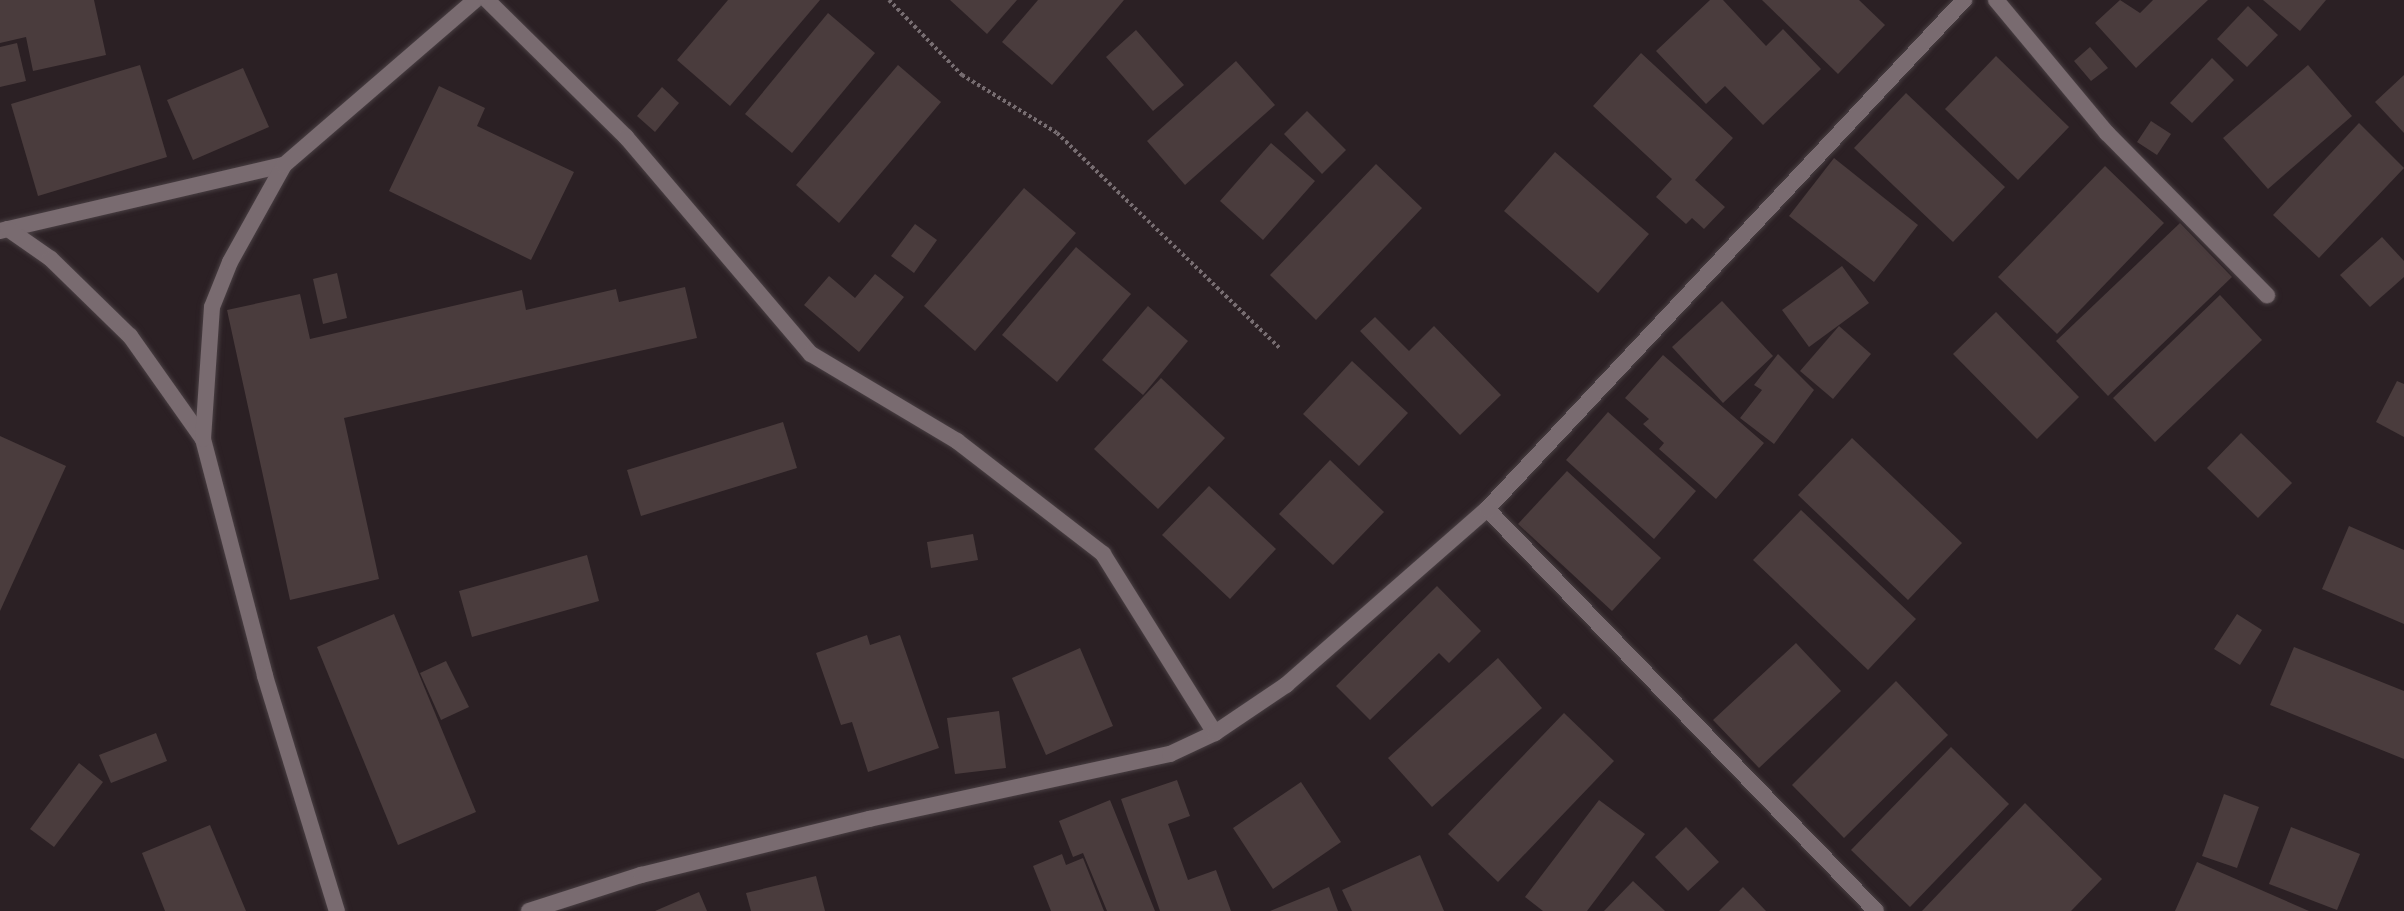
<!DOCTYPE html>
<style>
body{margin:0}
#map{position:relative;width:2404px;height:911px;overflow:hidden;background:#2b2024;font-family:Arial,sans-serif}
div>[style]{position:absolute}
.building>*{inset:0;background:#4a3c3d}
.path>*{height:4px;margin-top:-2px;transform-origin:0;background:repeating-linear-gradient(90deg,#776d71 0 3px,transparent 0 6px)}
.roads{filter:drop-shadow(0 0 2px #493f43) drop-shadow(0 0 2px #493f43)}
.minor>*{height:16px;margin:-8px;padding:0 8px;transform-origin:8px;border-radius:8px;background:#796b70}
span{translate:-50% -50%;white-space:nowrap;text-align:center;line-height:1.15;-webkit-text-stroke:4.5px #100b0d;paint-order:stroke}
</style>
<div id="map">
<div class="building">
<div style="clip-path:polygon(0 0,94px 0,106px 55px,33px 71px,26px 37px,0 43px)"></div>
<div style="clip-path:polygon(728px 0,820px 0,730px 106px,677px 60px)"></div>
<div style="clip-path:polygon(950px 0,1017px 0,987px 34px)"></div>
<div style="clip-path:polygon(1038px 0,1124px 0,1052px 85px,1002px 42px)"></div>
<div style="clip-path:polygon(1710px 0,1723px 0,1766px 46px,1783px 29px,1821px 69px,1763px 125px,1725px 86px,1706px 104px,1656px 51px)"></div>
<div style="clip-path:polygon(1762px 0,1859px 0,1885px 25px,1838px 74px)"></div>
<div style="clip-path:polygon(2120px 0,2140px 13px,2153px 0,2208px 0,2136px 68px,2095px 23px)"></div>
<div style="clip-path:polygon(2263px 0,2326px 0,2300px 31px)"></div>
<div style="clip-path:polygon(2248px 6px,2278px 35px,2247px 67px,2217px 39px)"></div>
<div style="clip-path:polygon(828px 13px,875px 53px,792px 153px,745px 114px)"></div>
<div style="clip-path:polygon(1136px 30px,1184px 85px,1153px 111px,1106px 57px)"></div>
<div style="clip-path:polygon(17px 43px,26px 81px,0 87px,0 47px)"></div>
<div style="clip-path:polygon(2090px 47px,2108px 68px,2091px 81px,2074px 61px)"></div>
<div style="clip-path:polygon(1641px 53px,1733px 138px,1695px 180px,1725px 207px,1704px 229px,1692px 218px,1686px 224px,1656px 197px,1672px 179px,1593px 106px)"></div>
<div style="clip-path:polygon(1996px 56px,2069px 127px,2018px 180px,1945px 109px)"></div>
<div style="clip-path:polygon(2212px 58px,2234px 80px,2192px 123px,2170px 103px)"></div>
<div style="clip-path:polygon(1236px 61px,1275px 105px,1185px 185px,1147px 141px)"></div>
<div style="clip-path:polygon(140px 65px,167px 157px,38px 196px,11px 104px)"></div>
<div style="clip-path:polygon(898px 65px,941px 102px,839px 223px,796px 185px)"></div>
<div style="clip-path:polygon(2308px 65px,2352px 116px,2268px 189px,2223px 138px)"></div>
<div style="clip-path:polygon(243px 68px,269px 127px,193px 160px,167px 100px)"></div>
<div style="clip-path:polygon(2404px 75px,2404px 133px,2375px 102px)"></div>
<div style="clip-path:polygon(439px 86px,485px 108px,477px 126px,574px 172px,531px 260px,389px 191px)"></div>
<div style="clip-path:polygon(662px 87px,679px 103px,655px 132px,637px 116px)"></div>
<div style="clip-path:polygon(1906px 93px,2005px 187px,1953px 242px,1854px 148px)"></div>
<div style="clip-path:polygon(1307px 111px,1346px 150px,1322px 174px,1284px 134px)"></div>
<div style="clip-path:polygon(2151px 121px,2171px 134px,2157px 155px,2137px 142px)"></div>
<div style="clip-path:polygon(2359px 123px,2404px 168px,2319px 258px,2273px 215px)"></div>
<div style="clip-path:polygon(1271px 143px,1315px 181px,1263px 240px,1220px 201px)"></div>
<div style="clip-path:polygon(1555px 152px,1649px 234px,1598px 293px,1504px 211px)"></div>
<div style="clip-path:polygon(1834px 158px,1918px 225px,1874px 282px,1789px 216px)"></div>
<div style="clip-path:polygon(1376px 164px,1422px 208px,1316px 320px,1270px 275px)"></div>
<div style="clip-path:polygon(2105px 166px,2164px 223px,2057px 334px,1998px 277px)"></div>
<div style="clip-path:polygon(1024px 188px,1076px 233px,975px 351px,924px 306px)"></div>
<div style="clip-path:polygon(2180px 223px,2232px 277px,2108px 396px,2056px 341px)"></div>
<div style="clip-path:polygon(915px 224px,937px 240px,914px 273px,891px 256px)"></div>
<div style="clip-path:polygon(2382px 237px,2404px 261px,2404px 277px,2370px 307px,2340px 275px)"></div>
<div style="clip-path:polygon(1076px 247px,1131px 294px,1057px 382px,1002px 335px)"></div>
<div style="clip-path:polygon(1842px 266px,1869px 303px,1809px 347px,1782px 310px)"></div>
<div style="clip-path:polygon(337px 273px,347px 318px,323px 324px,313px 279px)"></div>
<div style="clip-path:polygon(875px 274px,904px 297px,859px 352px,804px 305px,829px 276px,855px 298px)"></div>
<div style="clip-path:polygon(685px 287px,697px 338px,344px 418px,379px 579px,290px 600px,227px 310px,300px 294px,310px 339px,522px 290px,526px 310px,616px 289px,619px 302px)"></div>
<div style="clip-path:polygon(2220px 295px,2262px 340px,2155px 442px,2113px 398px)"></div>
<div style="clip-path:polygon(1722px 301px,1773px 356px,1723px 403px,1672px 347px)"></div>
<div style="clip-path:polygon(1148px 306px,1188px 341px,1143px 395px,1102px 360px)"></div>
<div style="clip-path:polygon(1996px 312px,2079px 397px,2037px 439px,1953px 354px)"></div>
<div style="clip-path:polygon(1375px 317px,1409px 351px,1434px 326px,1501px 395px,1460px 435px,1360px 331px)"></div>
<div style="clip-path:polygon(1839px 326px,1871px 354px,1833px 399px,1800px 371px)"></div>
<div style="clip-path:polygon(1778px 354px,1814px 390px,1774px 444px,1740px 418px,1762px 390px,1754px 385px)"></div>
<div style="clip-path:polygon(1663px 355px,1764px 443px,1716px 499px,1659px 449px,1664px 443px,1643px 424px,1649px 419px,1625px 398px)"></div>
<div style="clip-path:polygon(1352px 361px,1408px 413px,1359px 466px,1303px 414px)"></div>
<div style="clip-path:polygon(1161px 378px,1225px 438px,1158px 509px,1094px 449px)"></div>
<div style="clip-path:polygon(2397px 381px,2404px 384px,2404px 437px,2376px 422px)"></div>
<div style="clip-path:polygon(1608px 412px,1696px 491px,1654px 539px,1566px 460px)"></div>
<div style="clip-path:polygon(783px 422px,797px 468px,641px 516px,627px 470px)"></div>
<div style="clip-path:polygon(2241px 433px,2292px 483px,2258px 518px,2207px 468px)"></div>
<div style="clip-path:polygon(0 436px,66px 466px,0 611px)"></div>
<div style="clip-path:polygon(1852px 438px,1962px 543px,1908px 600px,1798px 495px)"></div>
<div style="clip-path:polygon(1330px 460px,1384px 512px,1333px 565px,1279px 514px)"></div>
<div style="clip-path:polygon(1567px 471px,1661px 558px,1612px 611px,1518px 524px)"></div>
<div style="clip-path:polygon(1209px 486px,1276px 549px,1230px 599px,1162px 535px)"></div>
<div style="clip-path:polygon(1801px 510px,1916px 619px,1868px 670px,1753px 560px)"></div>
<div style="clip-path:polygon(2349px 526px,2404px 550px,2404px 624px,2322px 589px)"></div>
<div style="clip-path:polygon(973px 534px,978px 560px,931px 568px,927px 542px)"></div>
<div style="clip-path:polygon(587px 555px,599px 601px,472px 637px,459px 591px)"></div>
<div style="clip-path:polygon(1437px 586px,1481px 631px,1449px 663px,1439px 653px,1370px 720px,1336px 686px)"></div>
<div style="clip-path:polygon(394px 614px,476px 812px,398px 845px,317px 647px)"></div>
<div style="clip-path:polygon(2237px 614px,2262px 630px,2240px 665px,2214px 649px)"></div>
<div style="clip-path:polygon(867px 635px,870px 645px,900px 635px,939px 748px,868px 772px,852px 722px,841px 725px,816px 653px)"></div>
<div style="clip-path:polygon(1796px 643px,1841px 691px,1759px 768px,1713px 720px)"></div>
<div style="clip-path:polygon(2294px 647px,2404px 691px,2404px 759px,2270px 705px)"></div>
<div style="clip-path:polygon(1080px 648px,1113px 726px,1046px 755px,1012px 678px)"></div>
<div style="clip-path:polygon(1498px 658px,1542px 708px,1432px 807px,1388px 758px)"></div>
<div style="clip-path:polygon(446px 661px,469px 707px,441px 720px,420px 673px)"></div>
<div style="clip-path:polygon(1896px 681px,1948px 735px,1844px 838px,1792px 785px)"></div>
<div style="clip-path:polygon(999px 711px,1006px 768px,955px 774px,947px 718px)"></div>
<div style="clip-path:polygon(1564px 713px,1614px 761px,1498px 882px,1448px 834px)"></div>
<div style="clip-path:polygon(156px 733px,167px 761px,111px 783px,99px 755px)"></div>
<div style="clip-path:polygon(1951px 747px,2009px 804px,1910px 907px,1851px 850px)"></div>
<div style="clip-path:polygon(79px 763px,103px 782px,54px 847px,30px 829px)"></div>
<div style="clip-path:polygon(1177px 780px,1190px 816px,1168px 824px,1188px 880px,1216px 870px,1231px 911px,1160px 911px,1121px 799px)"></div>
<div style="clip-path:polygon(1301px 782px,1341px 842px,1273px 889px,1233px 828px)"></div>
<div style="clip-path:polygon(2224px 794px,2259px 807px,2237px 868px,2202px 856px)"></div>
<div style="clip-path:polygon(1110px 800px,1155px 911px,1107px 911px,1083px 853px,1073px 857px,1059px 821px)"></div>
<div style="clip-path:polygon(1599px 800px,1645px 834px,1587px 911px,1543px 911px,1525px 897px)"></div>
<div style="clip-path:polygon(2025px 803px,2102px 879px,2071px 911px,1922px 911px)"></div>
<div style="clip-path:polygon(210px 825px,246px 911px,165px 911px,142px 853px)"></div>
<div style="clip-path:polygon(1686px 827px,1719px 862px,1688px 891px,1655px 857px)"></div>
<div style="clip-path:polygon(2291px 827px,2360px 854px,2337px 910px,2269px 884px)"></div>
<div style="clip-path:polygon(1062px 854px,1066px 865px,1083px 858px,1104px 911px,1051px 911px,1033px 866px)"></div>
<div style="clip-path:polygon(1420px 855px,1444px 911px,1352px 911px,1342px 890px)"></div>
<div style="clip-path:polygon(2197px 862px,2309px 911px,2175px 911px)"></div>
<div style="clip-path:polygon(816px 876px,825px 911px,751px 911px,746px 893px)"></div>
<div style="clip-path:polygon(1633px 881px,1665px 911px,1604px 911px)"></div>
<div style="clip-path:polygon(1329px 887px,1338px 911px,1270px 911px)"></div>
<div style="clip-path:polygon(1743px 887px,1766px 911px,1719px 911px)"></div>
<div style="clip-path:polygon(699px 892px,707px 911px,655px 911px)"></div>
</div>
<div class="path">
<div style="left:889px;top:0;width:105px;rotate:45.8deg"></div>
<div style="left:962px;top:75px;width:111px;rotate:31.4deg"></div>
<div style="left:1057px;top:133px;width:310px;rotate:44deg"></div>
</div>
<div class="roads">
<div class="minor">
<div style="left:487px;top:0;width:195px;rotate:44.6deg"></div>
<div style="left:626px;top:137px;width:285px;rotate:49.6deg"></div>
<div style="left:811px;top:354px;width:170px;rotate:30.8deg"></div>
<div style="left:957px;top:441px;width:185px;rotate:37.7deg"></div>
<div style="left:1103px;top:554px;width:211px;rotate:58deg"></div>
<div style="left:1996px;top:0;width:173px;rotate:50.2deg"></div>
<div style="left:2107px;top:133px;width:228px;rotate:45.4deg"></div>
<div style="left:8px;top:229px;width:283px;rotate:-13.1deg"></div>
<div style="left:0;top:231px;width:8px;rotate:-14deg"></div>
<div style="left:8px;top:229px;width:52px;rotate:34.9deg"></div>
<div style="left:51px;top:259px;width:110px;rotate:44.3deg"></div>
<div style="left:130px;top:336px;width:126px;rotate:54.7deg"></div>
<div style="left:203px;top:439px;width:245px;rotate:75.3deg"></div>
<div style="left:265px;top:676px;width:246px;rotate:73deg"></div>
<div style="left:203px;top:439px;width:132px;rotate:-86.1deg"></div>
<div style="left:212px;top:307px;width:48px;rotate:-68.2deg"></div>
<div style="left:230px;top:262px;width:111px;rotate:-60.9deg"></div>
<div style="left:284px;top:165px;width:252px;rotate:-40.8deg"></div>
<div style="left:1487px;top:509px;width:559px;rotate:45.94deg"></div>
<div style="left:529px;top:911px;width:118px;rotate:-17.8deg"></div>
<div style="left:641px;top:875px;width:235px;rotate:-13.8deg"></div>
<div style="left:869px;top:819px;width:308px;rotate:-12.2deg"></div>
<div style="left:1170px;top:754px;width:50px;rotate:-25deg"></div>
<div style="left:1215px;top:733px;width:86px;rotate:-34.1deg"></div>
<div style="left:1286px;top:685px;width:267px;rotate:-41.2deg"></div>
<div style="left:1487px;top:509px;width:698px;rotate:-46.86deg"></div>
</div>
</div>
</div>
